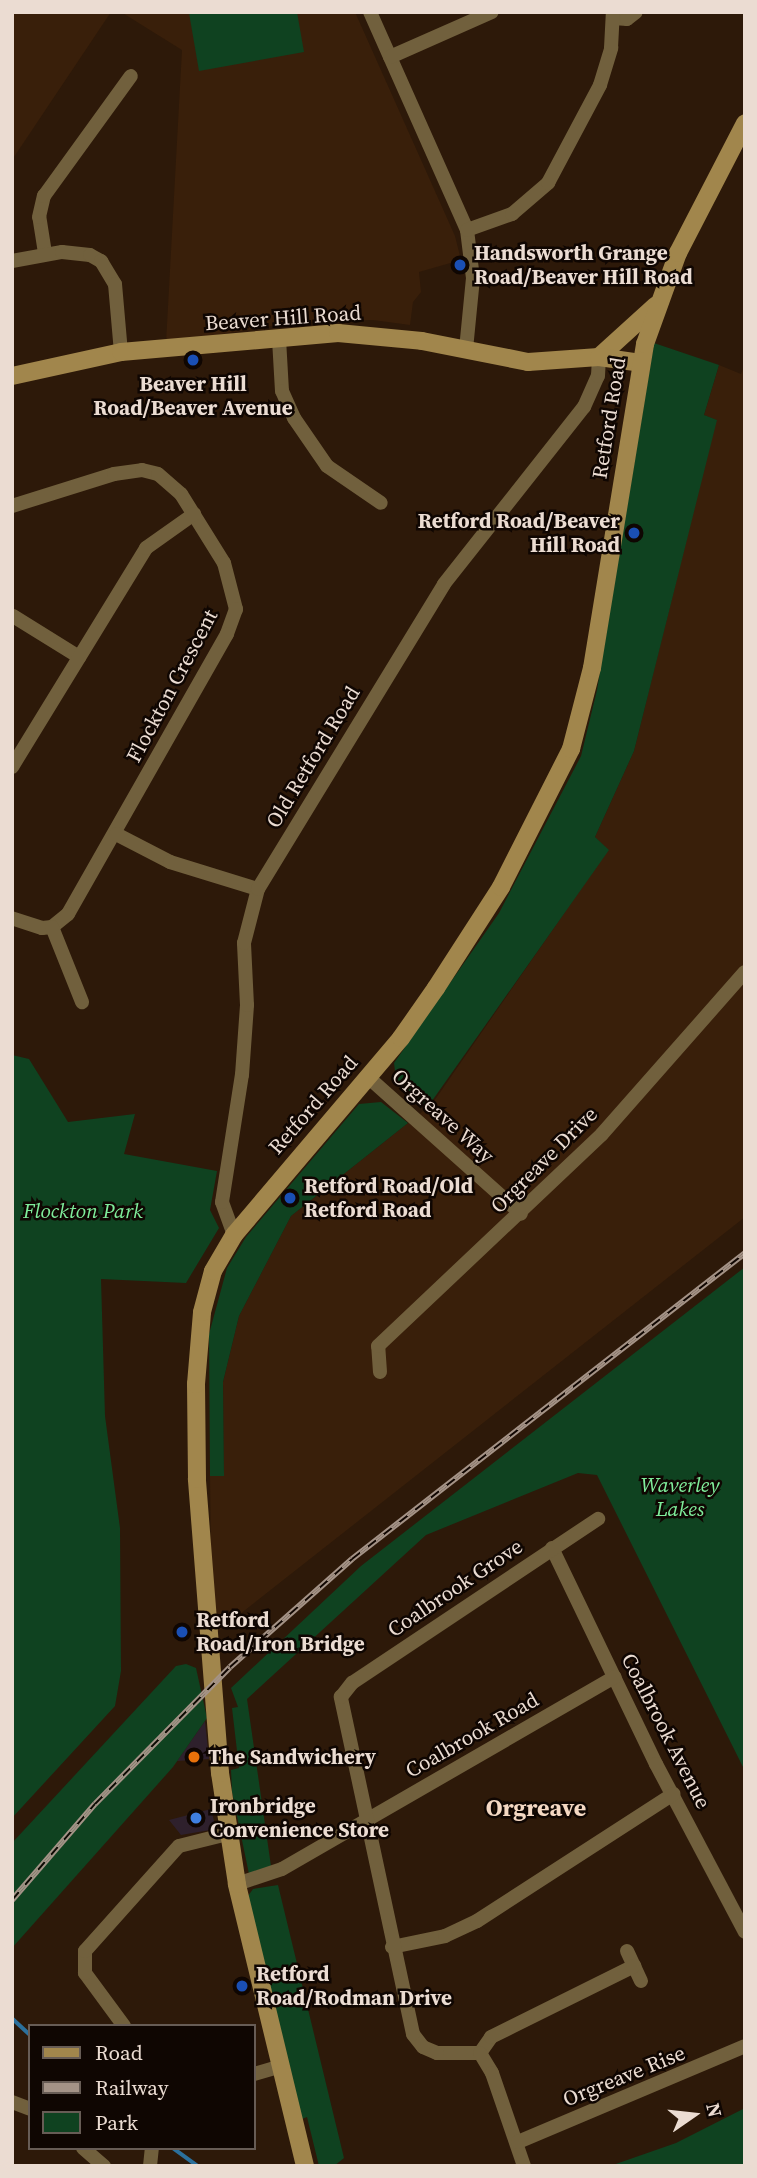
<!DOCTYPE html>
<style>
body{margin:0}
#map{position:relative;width:757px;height:2178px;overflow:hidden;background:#2d1909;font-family:"Source Serif 4",serif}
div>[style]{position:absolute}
.commercial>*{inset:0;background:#2e202c}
.built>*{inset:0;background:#391f0a}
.green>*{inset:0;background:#0f4220}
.stream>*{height:3.5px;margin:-1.75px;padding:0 1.75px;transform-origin:1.75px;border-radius:1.75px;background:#2b709c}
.street>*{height:14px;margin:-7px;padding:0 7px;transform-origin:7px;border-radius:7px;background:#71603d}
.secondary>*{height:18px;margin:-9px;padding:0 9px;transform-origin:9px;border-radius:9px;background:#a1864c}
.rail>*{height:6px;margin-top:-3px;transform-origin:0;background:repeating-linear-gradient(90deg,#0f0602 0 10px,#a49387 0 20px);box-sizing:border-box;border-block:2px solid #a49387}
.dots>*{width:19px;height:19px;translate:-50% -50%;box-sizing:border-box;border:4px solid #0f0602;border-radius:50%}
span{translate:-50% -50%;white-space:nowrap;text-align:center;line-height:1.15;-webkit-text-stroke:5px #0f0602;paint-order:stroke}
.poi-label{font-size:21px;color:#ebdcd2;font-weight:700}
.left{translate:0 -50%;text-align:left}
.right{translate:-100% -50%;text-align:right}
.street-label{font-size:21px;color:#ebdcd2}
.park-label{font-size:21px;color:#7fed9b;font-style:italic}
.quarter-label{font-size:24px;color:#f4d8c3;font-weight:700}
.frame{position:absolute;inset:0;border:14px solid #ebdcd2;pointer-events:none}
.legend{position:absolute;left:28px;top:2024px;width:228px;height:126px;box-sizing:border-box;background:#0f0602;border:2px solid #675c55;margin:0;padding:9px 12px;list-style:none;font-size:21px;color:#ebdcd2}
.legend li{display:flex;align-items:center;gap:14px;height:35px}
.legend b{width:35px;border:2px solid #675c55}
.north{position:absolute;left:659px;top:2080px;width:70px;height:70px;-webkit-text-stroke:5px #0f0602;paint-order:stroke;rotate:76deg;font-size:19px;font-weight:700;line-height:28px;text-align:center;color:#ebdcd2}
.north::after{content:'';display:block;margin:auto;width:24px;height:32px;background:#ebdcd2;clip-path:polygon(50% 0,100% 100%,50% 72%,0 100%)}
</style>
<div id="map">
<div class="commercial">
<div style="clip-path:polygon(205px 1721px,209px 1759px,177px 1761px)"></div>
<div style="clip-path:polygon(211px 1809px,216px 1829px,181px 1835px,169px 1820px)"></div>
</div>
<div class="built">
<div style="clip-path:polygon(12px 12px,111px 12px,12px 160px)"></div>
<div style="clip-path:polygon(121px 12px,355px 12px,455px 236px,461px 260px,419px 272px,421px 292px,413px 302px,410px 325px,373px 320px,296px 322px,166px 343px,182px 50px)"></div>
<div style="clip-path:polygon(745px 364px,745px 1217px,212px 1636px,210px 1476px,224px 1476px,223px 1382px,239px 1316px,291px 1216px,432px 1104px,608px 850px,595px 837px,634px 751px,716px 420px,704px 415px,719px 365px,741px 374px)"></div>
</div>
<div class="green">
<div style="clip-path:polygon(297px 12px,304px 52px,199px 71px,189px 13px)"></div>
<div style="clip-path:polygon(654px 343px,719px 365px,704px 415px,717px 420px,634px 751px,595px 837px,609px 850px,427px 1108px,396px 1079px,394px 1063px,499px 913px,581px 756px,597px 690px)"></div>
<div style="clip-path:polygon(12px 1055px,29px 1059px,68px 1122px,135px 1114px,124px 1154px,217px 1171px,210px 1210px,219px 1228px,186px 1283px,101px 1279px,105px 1416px,120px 1528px,121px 1671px,115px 1706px,12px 1818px)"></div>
<div style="clip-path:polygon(381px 1102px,408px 1123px,291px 1216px,239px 1316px,223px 1382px,224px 1476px,210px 1476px,209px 1334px,227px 1268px,246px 1237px,359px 1104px)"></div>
<div style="clip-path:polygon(745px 1267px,745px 1771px,597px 1475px,578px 1473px,426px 1535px,247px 1699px,271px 1866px,249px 1874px,232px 1792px,231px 1770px,239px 1768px,232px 1708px,238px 1707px,231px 1688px,361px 1566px)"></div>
<div style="clip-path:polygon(186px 1664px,196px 1668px,207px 1718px,173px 1767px,12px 1948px,12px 1843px,176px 1666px)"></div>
<div style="clip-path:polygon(278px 1885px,344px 2158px,334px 2166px,319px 2166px,307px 2117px,302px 2119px,248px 1896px,253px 1889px)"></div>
<div style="clip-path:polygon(745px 2108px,745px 2166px,610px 2166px,676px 2143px)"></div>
</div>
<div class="stream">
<div style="left:12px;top:2018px;width:25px;rotate:43deg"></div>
<div style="left:173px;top:2148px;width:31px;rotate:36deg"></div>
</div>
<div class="street">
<div style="left:370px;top:12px;width:239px;rotate:66deg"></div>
<div style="left:467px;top:230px;width:48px;rotate:82.9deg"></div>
<div style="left:473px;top:278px;width:72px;rotate:95.6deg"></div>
<div style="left:614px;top:18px;width:13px;rotate:4deg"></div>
<div style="left:627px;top:19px;width:11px;rotate:-38deg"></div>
<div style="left:390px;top:57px;width:111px;rotate:-23.8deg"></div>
<div style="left:467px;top:230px;width:48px;rotate:-19.6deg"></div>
<div style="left:512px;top:214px;width:48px;rotate:-40.7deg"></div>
<div style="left:548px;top:183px;width:111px;rotate:-62deg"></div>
<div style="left:600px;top:85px;width:39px;rotate:-73deg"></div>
<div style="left:611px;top:48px;width:36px;rotate:-87deg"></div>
<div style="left:45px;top:253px;width:36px;rotate:-99deg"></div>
<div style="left:39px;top:217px;width:22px;rotate:-77deg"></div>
<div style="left:44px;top:196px;width:148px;rotate:-54.1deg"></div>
<div style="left:12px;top:261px;width:51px;rotate:-10.2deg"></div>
<div style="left:62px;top:252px;width:28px;rotate:6deg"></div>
<div style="left:90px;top:255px;width:13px;rotate:29deg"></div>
<div style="left:101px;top:261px;width:27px;rotate:59deg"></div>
<div style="left:115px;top:284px;width:68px;rotate:85deg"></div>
<div style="left:279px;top:339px;width:52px;rotate:86.7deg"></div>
<div style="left:282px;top:391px;width:30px;rotate:66deg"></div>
<div style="left:294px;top:418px;width:58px;rotate:55.5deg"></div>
<div style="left:327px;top:466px;width:65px;rotate:34.4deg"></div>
<div style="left:12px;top:506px;width:107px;rotate:-17.4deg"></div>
<div style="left:114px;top:474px;width:28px;rotate:-8deg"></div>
<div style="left:142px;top:470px;width:16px;rotate:14deg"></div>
<div style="left:158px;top:474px;width:30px;rotate:41deg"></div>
<div style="left:181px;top:494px;width:81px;rotate:58.1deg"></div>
<div style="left:224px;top:563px;width:48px;rotate:75.4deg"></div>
<div style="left:236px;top:609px;width:27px;rotate:110deg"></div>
<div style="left:227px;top:634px;width:322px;rotate:119.6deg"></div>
<div style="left:68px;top:914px;width:21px;rotate:141deg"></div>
<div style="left:52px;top:927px;width:10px;rotate:174deg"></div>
<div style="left:42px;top:928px;width:32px;rotate:-162deg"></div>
<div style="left:13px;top:616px;width:78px;rotate:31.8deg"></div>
<div style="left:12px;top:767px;width:257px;rotate:-58.5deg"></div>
<div style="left:146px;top:548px;width:59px;rotate:-35.3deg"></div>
<div style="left:116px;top:834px;width:61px;rotate:27.4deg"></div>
<div style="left:170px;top:862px;width:92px;rotate:17.1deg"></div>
<div style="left:52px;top:927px;width:81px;rotate:68.2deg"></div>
<div style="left:368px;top:1077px;width:205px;rotate:41.8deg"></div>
<div style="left:234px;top:1235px;width:35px;rotate:-110deg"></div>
<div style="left:222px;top:1202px;width:129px;rotate:-81.1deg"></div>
<div style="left:242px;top:1075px;width:70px;rotate:-85.9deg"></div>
<div style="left:247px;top:1005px;width:62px;rotate:-92.8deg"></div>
<div style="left:244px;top:943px;width:56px;rotate:-75.5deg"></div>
<div style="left:258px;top:889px;width:357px;rotate:-58.6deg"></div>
<div style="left:444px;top:584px;width:226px;rotate:-51.7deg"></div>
<div style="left:584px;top:407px;width:34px;rotate:-66deg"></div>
<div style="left:598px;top:376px;width:19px;rotate:-87deg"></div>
<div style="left:380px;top:1372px;width:26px;rotate:-94deg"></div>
<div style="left:378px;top:1346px;width:308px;rotate:-43.4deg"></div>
<div style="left:602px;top:1134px;width:216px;rotate:-48.6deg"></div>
<div style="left:552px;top:1548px;width:240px;rotate:64.3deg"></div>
<div style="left:656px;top:1764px;width:190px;rotate:62.1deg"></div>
<div style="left:237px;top:1884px;width:47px;rotate:-18.4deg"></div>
<div style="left:282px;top:1869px;width:384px;rotate:-30deg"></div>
<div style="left:392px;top:1947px;width:54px;rotate:-11.7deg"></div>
<div style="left:445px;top:1936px;width:35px;rotate:-25deg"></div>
<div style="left:477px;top:1921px;width:234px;rotate:-32.9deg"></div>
<div style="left:627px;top:1951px;width:33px;rotate:65deg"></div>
<div style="left:124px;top:2026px;width:66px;rotate:-126.3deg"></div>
<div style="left:85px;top:1973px;width:22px;rotate:-90deg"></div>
<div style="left:85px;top:1951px;width:141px;rotate:-48.2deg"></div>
<div style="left:179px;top:1846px;width:49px;rotate:-14deg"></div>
<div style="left:480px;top:2053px;width:43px;rotate:180deg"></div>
<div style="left:437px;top:2053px;width:15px;rotate:-157deg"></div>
<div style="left:423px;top:2047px;width:16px;rotate:-128deg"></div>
<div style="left:413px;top:2034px;width:345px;rotate:-102.1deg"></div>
<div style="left:341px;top:1697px;width:18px;rotate:-52deg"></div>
<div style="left:352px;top:1683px;width:296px;rotate:-33.7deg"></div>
<div style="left:480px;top:2053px;width:19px;rotate:-55deg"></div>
<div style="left:491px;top:2037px;width:160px;rotate:-26.4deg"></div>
<div style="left:480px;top:2053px;width:23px;rotate:59deg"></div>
<div style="left:492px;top:2073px;width:98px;rotate:71deg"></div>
<div style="left:254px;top:2074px;width:26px;rotate:-16deg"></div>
<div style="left:12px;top:2102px;width:19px;rotate:21deg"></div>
<div style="left:518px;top:2142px;width:246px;rotate:-22.9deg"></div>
<div style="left:83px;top:2148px;width:28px;rotate:41deg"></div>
<div style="left:150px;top:2166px;width:18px;rotate:-84deg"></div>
</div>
<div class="secondary">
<div style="left:599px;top:357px;width:76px;rotate:-42.3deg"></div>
<div style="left:12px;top:376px;width:112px;rotate:-12.4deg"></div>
<div style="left:121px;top:352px;width:218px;rotate:-5deg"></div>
<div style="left:338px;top:333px;width:84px;rotate:5.4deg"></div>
<div style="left:422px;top:341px;width:108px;rotate:11.2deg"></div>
<div style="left:528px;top:362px;width:71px;rotate:-4deg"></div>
<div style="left:599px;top:357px;width:42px;rotate:8.1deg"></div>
<div style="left:305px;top:2166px;width:290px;rotate:-103.6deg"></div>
<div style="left:237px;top:1884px;width:112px;rotate:-98.7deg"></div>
<div style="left:220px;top:1773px;width:295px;rotate:-94.5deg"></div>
<div style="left:197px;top:1479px;width:95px;rotate:-90.6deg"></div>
<div style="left:196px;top:1384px;width:72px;rotate:-85.2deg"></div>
<div style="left:202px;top:1312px;width:42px;rotate:-75deg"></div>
<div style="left:213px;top:1271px;width:42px;rotate:-59.7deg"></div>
<div style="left:234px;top:1235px;width:258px;rotate:-49.7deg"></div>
<div style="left:401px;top:1038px;width:61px;rotate:-55deg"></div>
<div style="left:436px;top:988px;width:120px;rotate:-57.2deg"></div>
<div style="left:501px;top:887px;width:155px;rotate:-63.1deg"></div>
<div style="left:571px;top:749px;width:84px;rotate:-75.5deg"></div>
<div style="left:592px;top:668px;width:328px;rotate:-80.7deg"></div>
<div style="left:645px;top:344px;width:97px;rotate:-70.1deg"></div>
<div style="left:678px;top:253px;width:146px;rotate:-62.7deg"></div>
</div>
<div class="rail">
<div style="left:12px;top:1900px;width:127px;rotate:-49.2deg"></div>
<div style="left:95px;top:1804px;width:192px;rotate:-45.4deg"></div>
<div style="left:230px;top:1667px;width:163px;rotate:-41.5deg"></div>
<div style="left:352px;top:1559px;width:498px;rotate:-37.9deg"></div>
</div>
<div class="dots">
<div style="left:460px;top:265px;background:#1a4fb4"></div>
<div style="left:193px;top:360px;background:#1a4fb4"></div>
<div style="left:634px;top:533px;background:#1a4fb4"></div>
<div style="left:290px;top:1198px;background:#1a4fb4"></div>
<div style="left:182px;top:1632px;background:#1a4fb4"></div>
<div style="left:194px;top:1757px;background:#e8710a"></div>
<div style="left:196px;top:1818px;background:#3f7fe0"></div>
<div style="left:242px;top:1986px;background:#1a4fb4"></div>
</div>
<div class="poi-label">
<span class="left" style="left:474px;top:265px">Handsworth Grange<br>Road/Beaver Hill Road</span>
<span style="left:193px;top:396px">Beaver Hill<br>Road/Beaver Avenue</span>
<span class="right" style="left:620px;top:533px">Retford Road/Beaver<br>Hill Road</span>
<span class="left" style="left:304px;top:1198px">Retford Road/Old<br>Retford Road</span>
<span class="left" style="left:196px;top:1632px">Retford<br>Road/Iron Bridge</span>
<span class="left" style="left:208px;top:1757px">The Sandwichery</span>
<span class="left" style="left:210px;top:1818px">Ironbridge<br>Convenience Store</span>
<span class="left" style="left:256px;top:1986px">Retford<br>Road/Rodman Drive</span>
</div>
<div class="street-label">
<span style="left:283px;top:318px;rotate:-4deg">Beaver Hill Road</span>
<span style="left:609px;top:418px;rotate:-81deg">Retford Road</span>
<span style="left:172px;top:686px;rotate:-62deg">Flockton Crescent</span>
<span style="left:313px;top:757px;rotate:-59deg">Old Retford Road</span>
<span style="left:313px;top:1105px;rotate:-49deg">Retford Road</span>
<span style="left:443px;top:1116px;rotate:42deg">Orgreave Way</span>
<span style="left:544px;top:1160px;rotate:-45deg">Orgreave Drive</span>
<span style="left:455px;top:1588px;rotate:-34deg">Coalbrook Grove</span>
<span style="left:666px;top:1731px;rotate:63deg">Coalbrook Avenue</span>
<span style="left:472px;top:1735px;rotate:-30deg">Coalbrook Road</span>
<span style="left:624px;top:2076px;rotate:-22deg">Orgreave Rise</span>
</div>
<div class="park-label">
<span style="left:83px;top:1211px">Flockton Park</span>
<span style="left:680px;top:1497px">Waverley<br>Lakes</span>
</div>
<div class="quarter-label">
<span style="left:536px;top:1808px">Orgreave</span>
</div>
<div class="frame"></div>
<ul class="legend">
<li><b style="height:9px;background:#a1864c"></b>Road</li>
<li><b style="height:9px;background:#a49387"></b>Railway</li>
<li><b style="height:19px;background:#0f4220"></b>Park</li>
</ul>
<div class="north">N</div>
</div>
